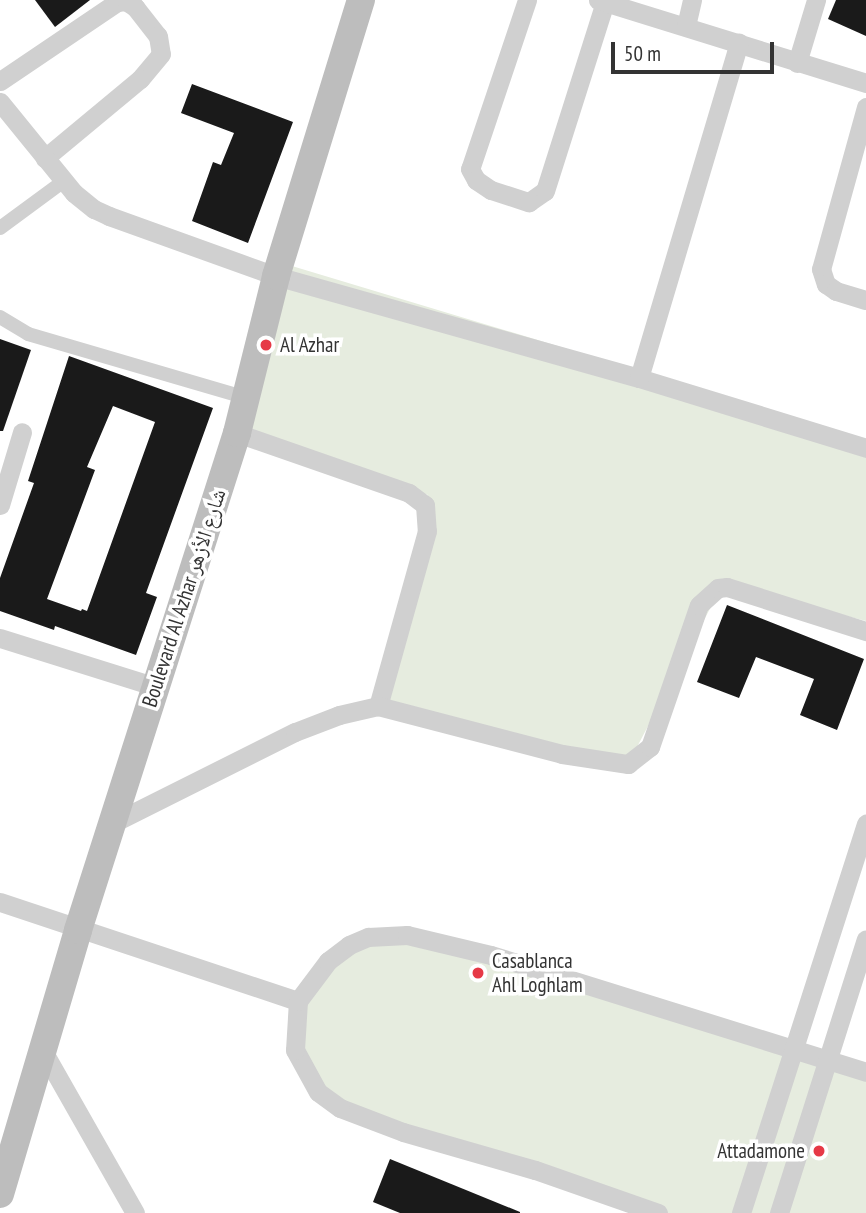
<!DOCTYPE html>
<meta charset="utf-8">
<style>
body{margin:0}
#map{position:relative;width:866px;height:1213px;overflow:hidden;background:#fff;font-family:"PT Sans Narrow","Noto Naskh Arabic",sans-serif}
div>[style]{position:absolute}
.green>*{inset:0;background:#e6ecdf}
.building>*{inset:0;background:#1a1a1a}
.pedestrian>*{height:14px;margin:-7px;padding:0 7px;transform-origin:7px;border-radius:7px;background:#d0d0d0}
.minor>*{height:19px;margin:-9.5px;padding:0 9.5px;transform-origin:9.5px;border-radius:9.5px;background:#d0d0d0}
.secondary>*{height:28px;margin:-14px;padding:0 14px;transform-origin:14px;border-radius:14px;background:#bdbdbd}
.dots>*{width:19px;height:19px;translate:-50% -50%;box-sizing:border-box;border:4px solid #fff;border-radius:50%}
span{translate:-50% -50%;white-space:nowrap;text-align:center;line-height:1.15;-webkit-text-stroke:7px #fff;paint-order:stroke}
.poi-label{font-size:21px;color:#333}
.left{translate:0 -50%;text-align:left}
.right{translate:-100% -50%;text-align:right}
.street-label{font-size:21px;color:#333}
.scale{position:absolute;left:611px;top:42px;width:163px;height:32px;box-sizing:border-box;border:4px solid #333;border-top:0;padding-left:9px;font-size:21px;line-height:24px;white-space:nowrap;color:#333;-webkit-text-stroke:5px #fff;paint-order:stroke}
</style>
<div id="map">
<div class="green">
<div style="clip-path:polygon(282px 263px,866px 439px,866px 621px,723px 584px,628px 764px,378px 706px,428px 495px,231px 427px)"></div>
<div style="clip-path:polygon(382px 935px,432px 942px,866px 1074px,866px 1213px,659px 1213px,353px 1119px,314px 1085px,297px 1042px,295px 997px,328px 955px)"></div>
</div>
<div class="building">
<div style="clip-path:polygon(35px 0,90px 0,55px 27px)"></div>
<div style="clip-path:polygon(836px 0,866px 0,866px 36px,828px 19px)"></div>
<div style="clip-path:polygon(192px 84px,293px 122px,248px 243px,192px 221px,213px 162px,221px 165px,234px 133px,181px 113px)"></div>
<div style="clip-path:polygon(0 339px,31px 350px,3px 431px,0 431px)"></div>
<div style="clip-path:polygon(evenodd,69px 356px,213px 408px,146px 593px,157px 597px,136px 655px,55px 626px,54px 630px,0 611px,0 578px,34px 483px,28px 481px,69px 356px,113px 406px,155px 422px,87px 611px,82px 609px,81px 611px,47px 599px,95px 470px,87px 467px,113px 406px)"></div>
<div style="clip-path:polygon(727px 605px,864px 659px,837px 730px,800px 715px,814px 679px,756px 657px,739px 698px,697px 682px)"></div>
<div style="clip-path:polygon(390px 1159px,520px 1212px,520px 1213px,400px 1213px,373px 1202px)"></div>
</div>
<div class="pedestrian">
<div style="left:0;top:228px;width:79px;rotate:-36.3deg"></div>
<div style="left:0;top:317px;width:33px;rotate:31deg"></div>
<div style="left:28px;top:334px;width:225px;rotate:16.3deg"></div>
</div>
<div class="minor">
<div style="left:527px;top:0;width:178px;rotate:108.6deg"></div>
<div style="left:470px;top:169px;width:13px;rotate:61deg"></div>
<div style="left:476px;top:180px;width:18px;rotate:34deg"></div>
<div style="left:491px;top:190px;width:40px;rotate:18deg"></div>
<div style="left:529px;top:202px;width:19px;rotate:-35deg"></div>
<div style="left:545px;top:191px;width:198px;rotate:-72.4deg"></div>
<div style="left:598px;top:0;width:281px;rotate:17.2deg"></div>
<div style="left:686px;top:26px;width:27px;rotate:-77deg"></div>
<div style="left:797px;top:63px;width:66px;rotate:-73.2deg"></div>
<div style="left:0;top:81px;width:141px;rotate:-34deg"></div>
<div style="left:117px;top:2px;width:9px;rotate:-6deg"></div>
<div style="left:126px;top:1px;width:11px;rotate:34deg"></div>
<div style="left:135px;top:7px;width:37px;rotate:52deg"></div>
<div style="left:158px;top:36px;width:18px;rotate:81deg"></div>
<div style="left:161px;top:54px;width:33px;rotate:130deg"></div>
<div style="left:140px;top:79px;width:124px;rotate:140.3deg"></div>
<div style="left:0;top:102px;width:117px;rotate:50.9deg"></div>
<div style="left:74px;top:193px;width:26px;rotate:39deg"></div>
<div style="left:94px;top:209px;width:17px;rotate:25deg"></div>
<div style="left:109px;top:216px;width:177px;rotate:19.8deg"></div>
<div style="left:276px;top:276px;width:377px;rotate:15.7deg"></div>
<div style="left:639px;top:378px;width:238px;rotate:17.1deg"></div>
<div style="left:866px;top:107px;width:168px;rotate:105.5deg"></div>
<div style="left:821px;top:269px;width:16px;rotate:72deg"></div>
<div style="left:826px;top:284px;width:12px;rotate:35deg"></div>
<div style="left:836px;top:291px;width:31px;rotate:17deg"></div>
<div style="left:639px;top:378px;width:350px;rotate:-73.4deg"></div>
<div style="left:237px;top:433px;width:182px;rotate:19.2deg"></div>
<div style="left:409px;top:493px;width:20px;rotate:37deg"></div>
<div style="left:425px;top:505px;width:26px;rotate:86deg"></div>
<div style="left:427px;top:531px;width:182px;rotate:105.6deg"></div>
<div style="left:0;top:505px;width:76px;rotate:-73.2deg"></div>
<div style="left:0;top:638px;width:164px;rotate:17.4deg"></div>
<div style="left:115px;top:822px;width:201px;rotate:-26.6deg"></div>
<div style="left:295px;top:732px;width:47px;rotate:-21.1deg"></div>
<div style="left:339px;top:715px;width:40px;rotate:-13deg"></div>
<div style="left:378px;top:706px;width:190px;rotate:14.6deg"></div>
<div style="left:562px;top:754px;width:67px;rotate:8.6deg"></div>
<div style="left:628px;top:764px;width:28px;rotate:-38deg"></div>
<div style="left:650px;top:747px;width:150px;rotate:-71deg"></div>
<div style="left:699px;top:605px;width:25px;rotate:-42deg"></div>
<div style="left:718px;top:588px;width:9px;rotate:-6deg"></div>
<div style="left:727px;top:587px;width:146px;rotate:17.6deg"></div>
<div style="left:0;top:902px;width:314px;rotate:18.4deg"></div>
<div style="left:43px;top:1051px;width:186px;rotate:60.4deg"></div>
<div style="left:658px;top:1213px;width:130px;rotate:-160.7deg"></div>
<div style="left:535px;top:1170px;width:137px;rotate:-163.9deg"></div>
<div style="left:403px;top:1132px;width:67px;rotate:-159.1deg"></div>
<div style="left:340px;top:1108px;width:27px;rotate:-144deg"></div>
<div style="left:318px;top:1092px;width:48px;rotate:-118.7deg"></div>
<div style="left:295px;top:1050px;width:49px;rotate:-86.5deg"></div>
<div style="left:298px;top:1001px;width:50px;rotate:-53.1deg"></div>
<div style="left:328px;top:961px;width:26px;rotate:-37deg"></div>
<div style="left:349px;top:945px;width:21px;rotate:-23deg"></div>
<div style="left:368px;top:937px;width:39px;rotate:-3deg"></div>
<div style="left:407px;top:935px;width:86px;rotate:13.4deg"></div>
<div style="left:491px;top:955px;width:393px;rotate:17.3deg"></div>
<div style="left:741px;top:1213px;width:409px;rotate:-72.2deg"></div>
<div style="left:779px;top:1213px;width:287px;rotate:-72.4deg"></div>
</div>
<div class="secondary">
<div style="left:0;top:1194px;width:275px;rotate:-73.5deg"></div>
<div style="left:78px;top:930px;width:522px;rotate:-72.26deg"></div>
<div style="left:237px;top:433px;width:162px;rotate:-76deg"></div>
<div style="left:276px;top:276px;width:289px;rotate:-72.9deg"></div>
</div>
<div class="dots">
<div style="left:266px;top:345px;background:#e63946"></div>
<div style="left:478px;top:973px;background:#e63946"></div>
<div style="left:819px;top:1151px;background:#e63946"></div>
</div>
<div class="poi-label">
<span class="left" style="left:280px;top:345px">Al Azhar</span>
<span class="left" style="left:492px;top:973px">Casablanca<br>Ahl Loghlam</span>
<span class="right" style="left:805px;top:1151px">Attadamone</span>
</div>
<div class="street-label">
<span style="left:184px;top:598px;rotate:-72deg">Boulevard Al Azhar شارع الأزهر</span>
</div>
<div class="scale">50 m</div>
</div>
